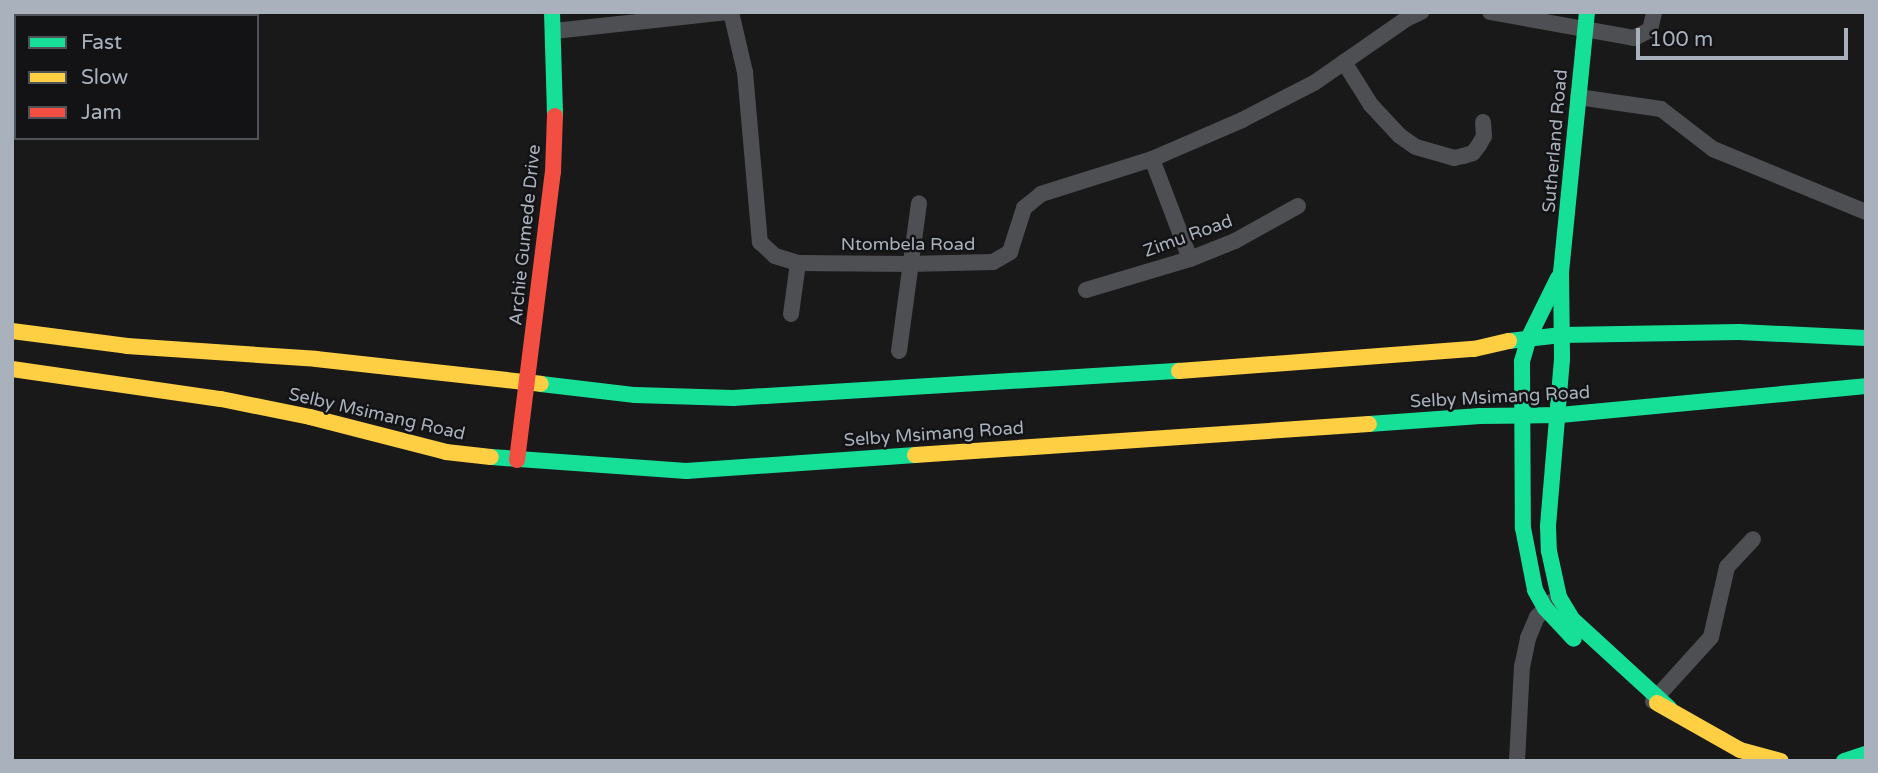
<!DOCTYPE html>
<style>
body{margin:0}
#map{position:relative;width:1878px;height:773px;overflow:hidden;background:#19191a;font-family:"Varela Round",sans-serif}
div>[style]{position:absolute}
.street>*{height:16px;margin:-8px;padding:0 8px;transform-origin:8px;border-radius:8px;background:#4d4f53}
.fast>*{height:16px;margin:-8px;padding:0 8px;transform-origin:8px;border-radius:8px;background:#16e098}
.slow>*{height:16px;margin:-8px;padding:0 8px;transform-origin:8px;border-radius:8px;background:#ffcf43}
.jam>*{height:16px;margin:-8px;padding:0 8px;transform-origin:8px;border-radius:8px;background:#f24e42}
span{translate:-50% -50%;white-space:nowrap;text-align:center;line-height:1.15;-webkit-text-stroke:5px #131316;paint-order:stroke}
.street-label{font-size:18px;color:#a9b1bc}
.frame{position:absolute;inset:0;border:14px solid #a9b1bc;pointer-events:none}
.legend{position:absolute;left:14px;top:14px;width:245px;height:126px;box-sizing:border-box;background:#131316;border:2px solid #4f5258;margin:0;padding:9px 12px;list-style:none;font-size:21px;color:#a9b1bc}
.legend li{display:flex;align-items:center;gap:14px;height:35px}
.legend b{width:35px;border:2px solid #4f5258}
.scale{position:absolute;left:1636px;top:28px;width:212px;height:32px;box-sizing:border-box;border:4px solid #a9b1bc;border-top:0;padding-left:9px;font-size:21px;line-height:24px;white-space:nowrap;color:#a9b1bc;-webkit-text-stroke:5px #131316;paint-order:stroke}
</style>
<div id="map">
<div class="street">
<div style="left:731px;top:12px;width:62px;rotate:76.9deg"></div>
<div style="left:745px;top:72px;width:171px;rotate:85deg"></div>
<div style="left:760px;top:242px;width:21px;rotate:43deg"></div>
<div style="left:775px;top:256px;width:24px;rotate:17deg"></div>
<div style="left:798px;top:263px;width:111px;rotate:0.5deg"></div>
<div style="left:909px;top:264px;width:84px;rotate:-1.4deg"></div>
<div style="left:993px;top:262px;width:20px;rotate:-30deg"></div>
<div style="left:1010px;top:252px;width:46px;rotate:-72.3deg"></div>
<div style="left:1024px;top:208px;width:22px;rotate:-39deg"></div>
<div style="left:1041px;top:194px;width:116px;rotate:-17.5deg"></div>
<div style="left:1152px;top:159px;width:98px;rotate:-23.4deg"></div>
<div style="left:1242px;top:120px;width:81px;rotate:-27.2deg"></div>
<div style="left:1314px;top:83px;width:112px;rotate:-34.8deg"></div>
<div style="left:1406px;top:19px;width:17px;rotate:-25deg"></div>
<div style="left:1490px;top:12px;width:146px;rotate:10.2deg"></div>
<div style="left:1634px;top:38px;width:18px;rotate:-27deg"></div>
<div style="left:1650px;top:30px;width:18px;rotate:-77deg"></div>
<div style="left:554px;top:31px;width:177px;rotate:-6.2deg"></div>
<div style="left:1344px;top:62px;width:51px;rotate:57.9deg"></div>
<div style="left:1371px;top:105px;width:42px;rotate:46.9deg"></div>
<div style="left:1400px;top:136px;width:19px;rotate:35deg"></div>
<div style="left:1416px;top:147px;width:40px;rotate:16deg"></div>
<div style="left:1454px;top:158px;width:9px;rotate:-13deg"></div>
<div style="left:1463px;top:156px;width:10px;rotate:-17deg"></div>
<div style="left:1473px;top:153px;width:10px;rotate:-53deg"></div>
<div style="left:1479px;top:145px;width:10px;rotate:-61deg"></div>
<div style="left:1484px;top:136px;width:14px;rotate:-94deg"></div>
<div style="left:1578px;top:97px;width:84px;rotate:8.2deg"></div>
<div style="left:1661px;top:109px;width:66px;rotate:37.6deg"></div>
<div style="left:1713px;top:149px;width:165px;rotate:22.4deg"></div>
<div style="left:1152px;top:159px;width:107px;rotate:69.2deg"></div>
<div style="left:1086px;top:290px;width:109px;rotate:-16.6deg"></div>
<div style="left:1190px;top:259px;width:48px;rotate:-21.8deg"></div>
<div style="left:1235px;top:241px;width:72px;rotate:-29.1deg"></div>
<div style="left:791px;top:314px;width:51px;rotate:-82.2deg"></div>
<div style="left:899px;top:351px;width:149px;rotate:-82.3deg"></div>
<div style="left:1653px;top:701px;width:86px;rotate:-47.8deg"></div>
<div style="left:1711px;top:637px;width:72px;rotate:-77.1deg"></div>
<div style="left:1727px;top:567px;width:38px;rotate:-47deg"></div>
<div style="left:1517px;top:761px;width:94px;rotate:-87deg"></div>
<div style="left:1522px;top:667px;width:30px;rotate:-78deg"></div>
<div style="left:1528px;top:638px;width:23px;rotate:-67deg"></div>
<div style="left:1537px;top:617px;width:23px;rotate:-45deg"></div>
</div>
<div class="fast">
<div style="left:552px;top:12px;width:104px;rotate:88.3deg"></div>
<div style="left:1587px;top:12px;width:262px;rotate:95.7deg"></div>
<div style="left:1561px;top:273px;width:86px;rotate:89.3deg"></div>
<div style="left:1562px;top:359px;width:168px;rotate:94.8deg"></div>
<div style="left:1548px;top:526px;width:25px;rotate:88deg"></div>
<div style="left:1549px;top:551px;width:47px;rotate:77.7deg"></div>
<div style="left:1559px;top:597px;width:26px;rotate:59deg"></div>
<div style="left:1572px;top:619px;width:132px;rotate:42.5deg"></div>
<div style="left:1558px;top:278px;width:66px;rotate:116.2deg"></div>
<div style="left:1529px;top:337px;width:26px;rotate:106deg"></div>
<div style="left:1522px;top:362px;width:166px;rotate:89.7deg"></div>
<div style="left:1523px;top:528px;width:63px;rotate:79deg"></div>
<div style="left:1535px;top:590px;width:21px;rotate:61deg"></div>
<div style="left:1545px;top:608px;width:42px;rotate:46.9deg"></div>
<div style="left:1509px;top:341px;width:53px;rotate:-6.5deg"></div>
<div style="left:1562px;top:335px;width:177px;rotate:-1deg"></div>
<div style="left:1739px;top:332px;width:127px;rotate:2.7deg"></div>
<div style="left:541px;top:384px;width:95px;rotate:6.7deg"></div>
<div style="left:635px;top:395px;width:98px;rotate:1.8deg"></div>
<div style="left:733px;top:398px;width:447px;rotate:-3.5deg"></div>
<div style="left:1369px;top:424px;width:111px;rotate:-4.1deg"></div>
<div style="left:1480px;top:416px;width:80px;rotate:-0.7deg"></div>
<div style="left:1560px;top:415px;width:307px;rotate:-5.4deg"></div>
<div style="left:491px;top:457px;width:196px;rotate:4.1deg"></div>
<div style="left:686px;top:471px;width:230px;rotate:-4deg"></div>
<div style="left:1844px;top:761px;width:23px;rotate:-18deg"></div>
</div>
<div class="slow">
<div style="left:12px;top:331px;width:116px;rotate:7.4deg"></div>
<div style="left:127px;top:346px;width:189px;rotate:3.9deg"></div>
<div style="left:316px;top:359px;width:226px;rotate:6.3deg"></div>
<div style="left:12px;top:369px;width:211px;rotate:8.2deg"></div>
<div style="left:221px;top:399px;width:91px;rotate:11.4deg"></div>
<div style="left:310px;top:417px;width:140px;rotate:14.4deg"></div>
<div style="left:446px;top:452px;width:45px;rotate:6.3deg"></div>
<div style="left:1179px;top:371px;width:296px;rotate:-4.3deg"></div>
<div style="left:1474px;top:349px;width:36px;rotate:-13deg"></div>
<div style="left:915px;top:455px;width:455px;rotate:-3.9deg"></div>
<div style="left:1657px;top:703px;width:95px;rotate:29.5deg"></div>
<div style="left:1740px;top:750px;width:42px;rotate:15deg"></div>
</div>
<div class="jam">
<div style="left:517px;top:460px;width:290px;rotate:-82.9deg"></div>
<div style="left:553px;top:172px;width:56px;rotate:-88deg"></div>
</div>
<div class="street-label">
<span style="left:1555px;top:141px;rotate:-85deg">Sutherland Road</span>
<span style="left:525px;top:235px;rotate:-84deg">Archie Gumede Drive</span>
<span style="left:1188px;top:236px;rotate:-20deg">Zimu Road</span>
<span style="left:908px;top:244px">Ntombela Road</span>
<span style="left:1500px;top:397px;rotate:-3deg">Selby Msimang Road</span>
<span style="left:377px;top:414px;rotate:13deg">Selby Msimang Road</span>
<span style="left:934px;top:434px;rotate:-4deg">Selby Msimang Road</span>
</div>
<div class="frame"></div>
<ul class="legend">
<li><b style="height:9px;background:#16e098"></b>Fast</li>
<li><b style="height:9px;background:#ffcf43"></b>Slow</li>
<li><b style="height:9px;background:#f24e42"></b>Jam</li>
</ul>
<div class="scale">100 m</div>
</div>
